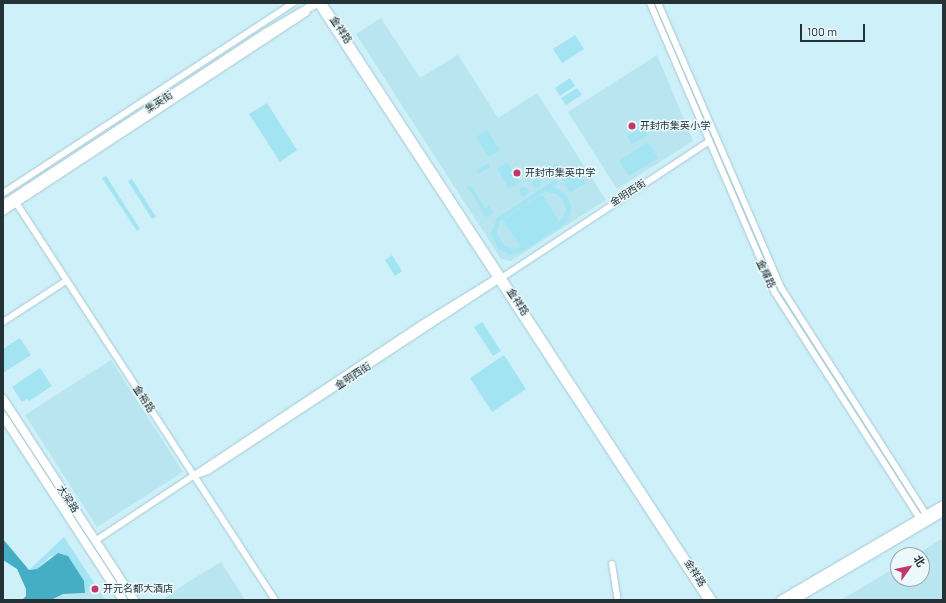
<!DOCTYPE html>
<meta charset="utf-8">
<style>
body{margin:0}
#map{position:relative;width:946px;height:603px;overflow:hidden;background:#cdf0f9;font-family:Barlow,"Noto Sans SC",sans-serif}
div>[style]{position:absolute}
.built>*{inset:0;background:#b9e5f0}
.green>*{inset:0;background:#a3e4f3}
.round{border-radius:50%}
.water>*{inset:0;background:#46aec4}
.roads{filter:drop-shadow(0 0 1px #a7c8d1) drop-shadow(0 0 1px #a7c8d1)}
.minor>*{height:6px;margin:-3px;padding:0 3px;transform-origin:3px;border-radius:3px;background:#fff}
.major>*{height:8px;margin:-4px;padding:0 4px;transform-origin:4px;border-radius:4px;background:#fff}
.dots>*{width:11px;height:11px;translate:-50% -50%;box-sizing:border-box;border:2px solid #ebf9fc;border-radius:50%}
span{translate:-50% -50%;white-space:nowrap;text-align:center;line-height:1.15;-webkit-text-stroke:3px #ebf9fc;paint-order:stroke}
.street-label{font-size:10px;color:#243135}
.poi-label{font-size:10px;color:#243135}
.left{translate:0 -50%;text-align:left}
.frame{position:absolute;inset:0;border:4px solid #243135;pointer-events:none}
.north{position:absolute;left:890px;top:547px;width:40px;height:40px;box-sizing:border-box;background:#ebf9fc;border:1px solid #9ba9ac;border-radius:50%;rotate:57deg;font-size:11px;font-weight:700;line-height:16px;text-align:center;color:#243135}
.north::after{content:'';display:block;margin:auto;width:14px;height:18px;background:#c33667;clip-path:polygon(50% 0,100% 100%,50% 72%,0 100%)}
.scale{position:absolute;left:800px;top:24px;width:65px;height:18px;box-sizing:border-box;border:2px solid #243135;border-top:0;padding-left:5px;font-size:12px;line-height:14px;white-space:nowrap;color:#243135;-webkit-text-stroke:3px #ebf9fc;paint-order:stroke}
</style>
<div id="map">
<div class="built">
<div style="clip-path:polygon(381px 18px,420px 78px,458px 55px,498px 118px,537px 93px,606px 200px,511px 261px,501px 259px,356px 34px)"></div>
<div style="clip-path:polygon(657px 55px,693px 141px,617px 189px,568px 112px)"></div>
<div style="clip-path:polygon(111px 360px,183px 472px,97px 527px,25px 415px)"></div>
<div style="clip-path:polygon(943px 538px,943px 600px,841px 600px,898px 566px,898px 579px,922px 579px,922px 555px,916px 555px)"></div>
<div style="clip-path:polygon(221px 562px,245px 600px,162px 600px,188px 582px)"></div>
<div style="clip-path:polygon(96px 586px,106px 600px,51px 600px,63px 594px,83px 594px)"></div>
</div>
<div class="green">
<div style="clip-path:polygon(575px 35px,584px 49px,562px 63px,553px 49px)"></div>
<div style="clip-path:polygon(570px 78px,575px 86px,560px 96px,555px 88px)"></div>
<div style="clip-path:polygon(577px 88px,582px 95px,566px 105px,561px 98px)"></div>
<div style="clip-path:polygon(267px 103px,297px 150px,280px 162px,249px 114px)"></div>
<div style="clip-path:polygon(642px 126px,647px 135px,632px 144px,627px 136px)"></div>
<div style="clip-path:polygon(487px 130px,500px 150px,489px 157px,476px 137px)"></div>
<div style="clip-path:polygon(648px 142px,658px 158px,629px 176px,619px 161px)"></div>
<div style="clip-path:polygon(507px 162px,520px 182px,509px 189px,497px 169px)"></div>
<div style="clip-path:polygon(488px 163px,490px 167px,478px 174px,476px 171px)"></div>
<div style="clip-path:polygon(558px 163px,563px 171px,548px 180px,543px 172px)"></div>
<div style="clip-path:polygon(574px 165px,580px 174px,565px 183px,559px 175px)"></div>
<div style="clip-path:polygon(580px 175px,586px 183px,570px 193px,565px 184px)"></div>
<div style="clip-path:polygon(106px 176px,140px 229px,137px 231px,102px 178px)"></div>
<div class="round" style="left:531.5px;top:178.5px;width:9px;height:9px"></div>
<div style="clip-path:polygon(132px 179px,156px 217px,152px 219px,128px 181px)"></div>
<div style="clip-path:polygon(evenodd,556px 179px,558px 183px,553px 186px,566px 194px,571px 205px,571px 213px,565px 224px,520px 253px,509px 254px,499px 250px,491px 234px,497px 218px,556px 179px,545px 192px,557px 194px,563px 200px,566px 209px,563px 218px,560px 221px,525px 243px,559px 221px,542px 194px,503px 220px,521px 247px,513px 249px,504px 245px,497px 234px,500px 222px,502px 220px,542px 193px,545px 192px)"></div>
<div style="clip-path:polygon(471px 185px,485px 208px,489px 206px,493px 213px,487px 217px,482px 215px,483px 212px,469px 189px,465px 189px)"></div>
<div class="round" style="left:518.5px;top:186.5px;width:9px;height:9px"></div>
<div style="clip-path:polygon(392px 255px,402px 271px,395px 276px,385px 260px)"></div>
<div style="clip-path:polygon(482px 322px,501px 351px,493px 356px,474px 327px)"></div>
<div style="clip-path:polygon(20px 338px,31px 355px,3px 373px,3px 349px)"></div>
<div style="clip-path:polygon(504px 355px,526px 389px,492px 412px,470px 378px)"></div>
<div style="clip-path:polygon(40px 368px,52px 386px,29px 401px,27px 399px,22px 402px,12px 387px)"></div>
<div style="clip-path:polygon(64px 537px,96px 586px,85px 593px,83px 585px,52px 555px,37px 569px,29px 570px)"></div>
</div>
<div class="water">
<div style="clip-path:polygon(3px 539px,29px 570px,37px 569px,58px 553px,68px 556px,84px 581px,85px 593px,63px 594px,51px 600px,22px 600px,26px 596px,26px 589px,17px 569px,3px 560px)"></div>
</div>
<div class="roads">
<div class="minor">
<div style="left:317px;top:3px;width:713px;rotate:56.84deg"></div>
<div style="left:323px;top:3px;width:713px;rotate:56.84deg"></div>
<div style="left:650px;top:3px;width:316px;rotate:66.7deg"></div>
<div style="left:775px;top:293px;width:272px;rotate:57.3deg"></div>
<div style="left:658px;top:3px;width:312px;rotate:66.6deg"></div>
<div style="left:782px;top:289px;width:271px;rotate:57.4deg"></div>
<div style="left:3px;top:193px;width:347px;rotate:-33.2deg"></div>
<div style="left:13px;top:198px;width:480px;rotate:56.9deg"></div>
<div style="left:3px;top:212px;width:363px;rotate:-33.3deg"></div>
<div style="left:3px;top:322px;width:75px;rotate:-33.1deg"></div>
<div style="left:194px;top:476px;width:15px;rotate:-20deg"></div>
<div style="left:208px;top:471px;width:599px;rotate:-33.34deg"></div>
<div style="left:95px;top:541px;width:390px;rotate:-33.6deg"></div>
<div style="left:420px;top:325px;width:92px;rotate:-31.6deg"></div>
<div style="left:612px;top:564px;width:36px;rotate:81deg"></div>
</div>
<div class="major">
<div style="left:3px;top:205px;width:314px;rotate:-33.2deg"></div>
<div style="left:266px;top:33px;width:59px;rotate:-30.5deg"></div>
<div style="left:3px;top:399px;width:240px;rotate:56.9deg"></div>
<div style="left:3px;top:416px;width:220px;rotate:56.9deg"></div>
<div style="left:781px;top:600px;width:188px;rotate:-30.4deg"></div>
<div style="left:794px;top:600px;width:173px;rotate:-30.6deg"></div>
</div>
</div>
<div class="dots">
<div style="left:632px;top:126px;background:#c33667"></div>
<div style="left:517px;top:173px;background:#c33667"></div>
<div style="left:95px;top:589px;background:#c33667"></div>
</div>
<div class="street-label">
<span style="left:341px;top:30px;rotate:57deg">金祥路</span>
<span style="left:159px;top:102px;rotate:-33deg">集英街</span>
<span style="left:628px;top:193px;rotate:-33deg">金明西街</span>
<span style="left:766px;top:274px;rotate:65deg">金耀路</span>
<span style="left:518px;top:302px;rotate:57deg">金祥路</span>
<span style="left:353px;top:376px;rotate:-33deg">金明西街</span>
<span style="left:144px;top:399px;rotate:57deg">金裕路</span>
<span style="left:68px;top:499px;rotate:57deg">大梁路</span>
<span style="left:695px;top:573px;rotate:57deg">金祥路</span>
</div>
<div class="poi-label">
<span class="left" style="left:640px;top:126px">开封市集英小学</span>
<span class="left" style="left:525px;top:173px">开封市集英中学</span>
<span class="left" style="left:103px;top:589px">开元名都大酒店</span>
</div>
<div class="frame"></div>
<div class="north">北</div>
<div class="scale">100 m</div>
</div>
